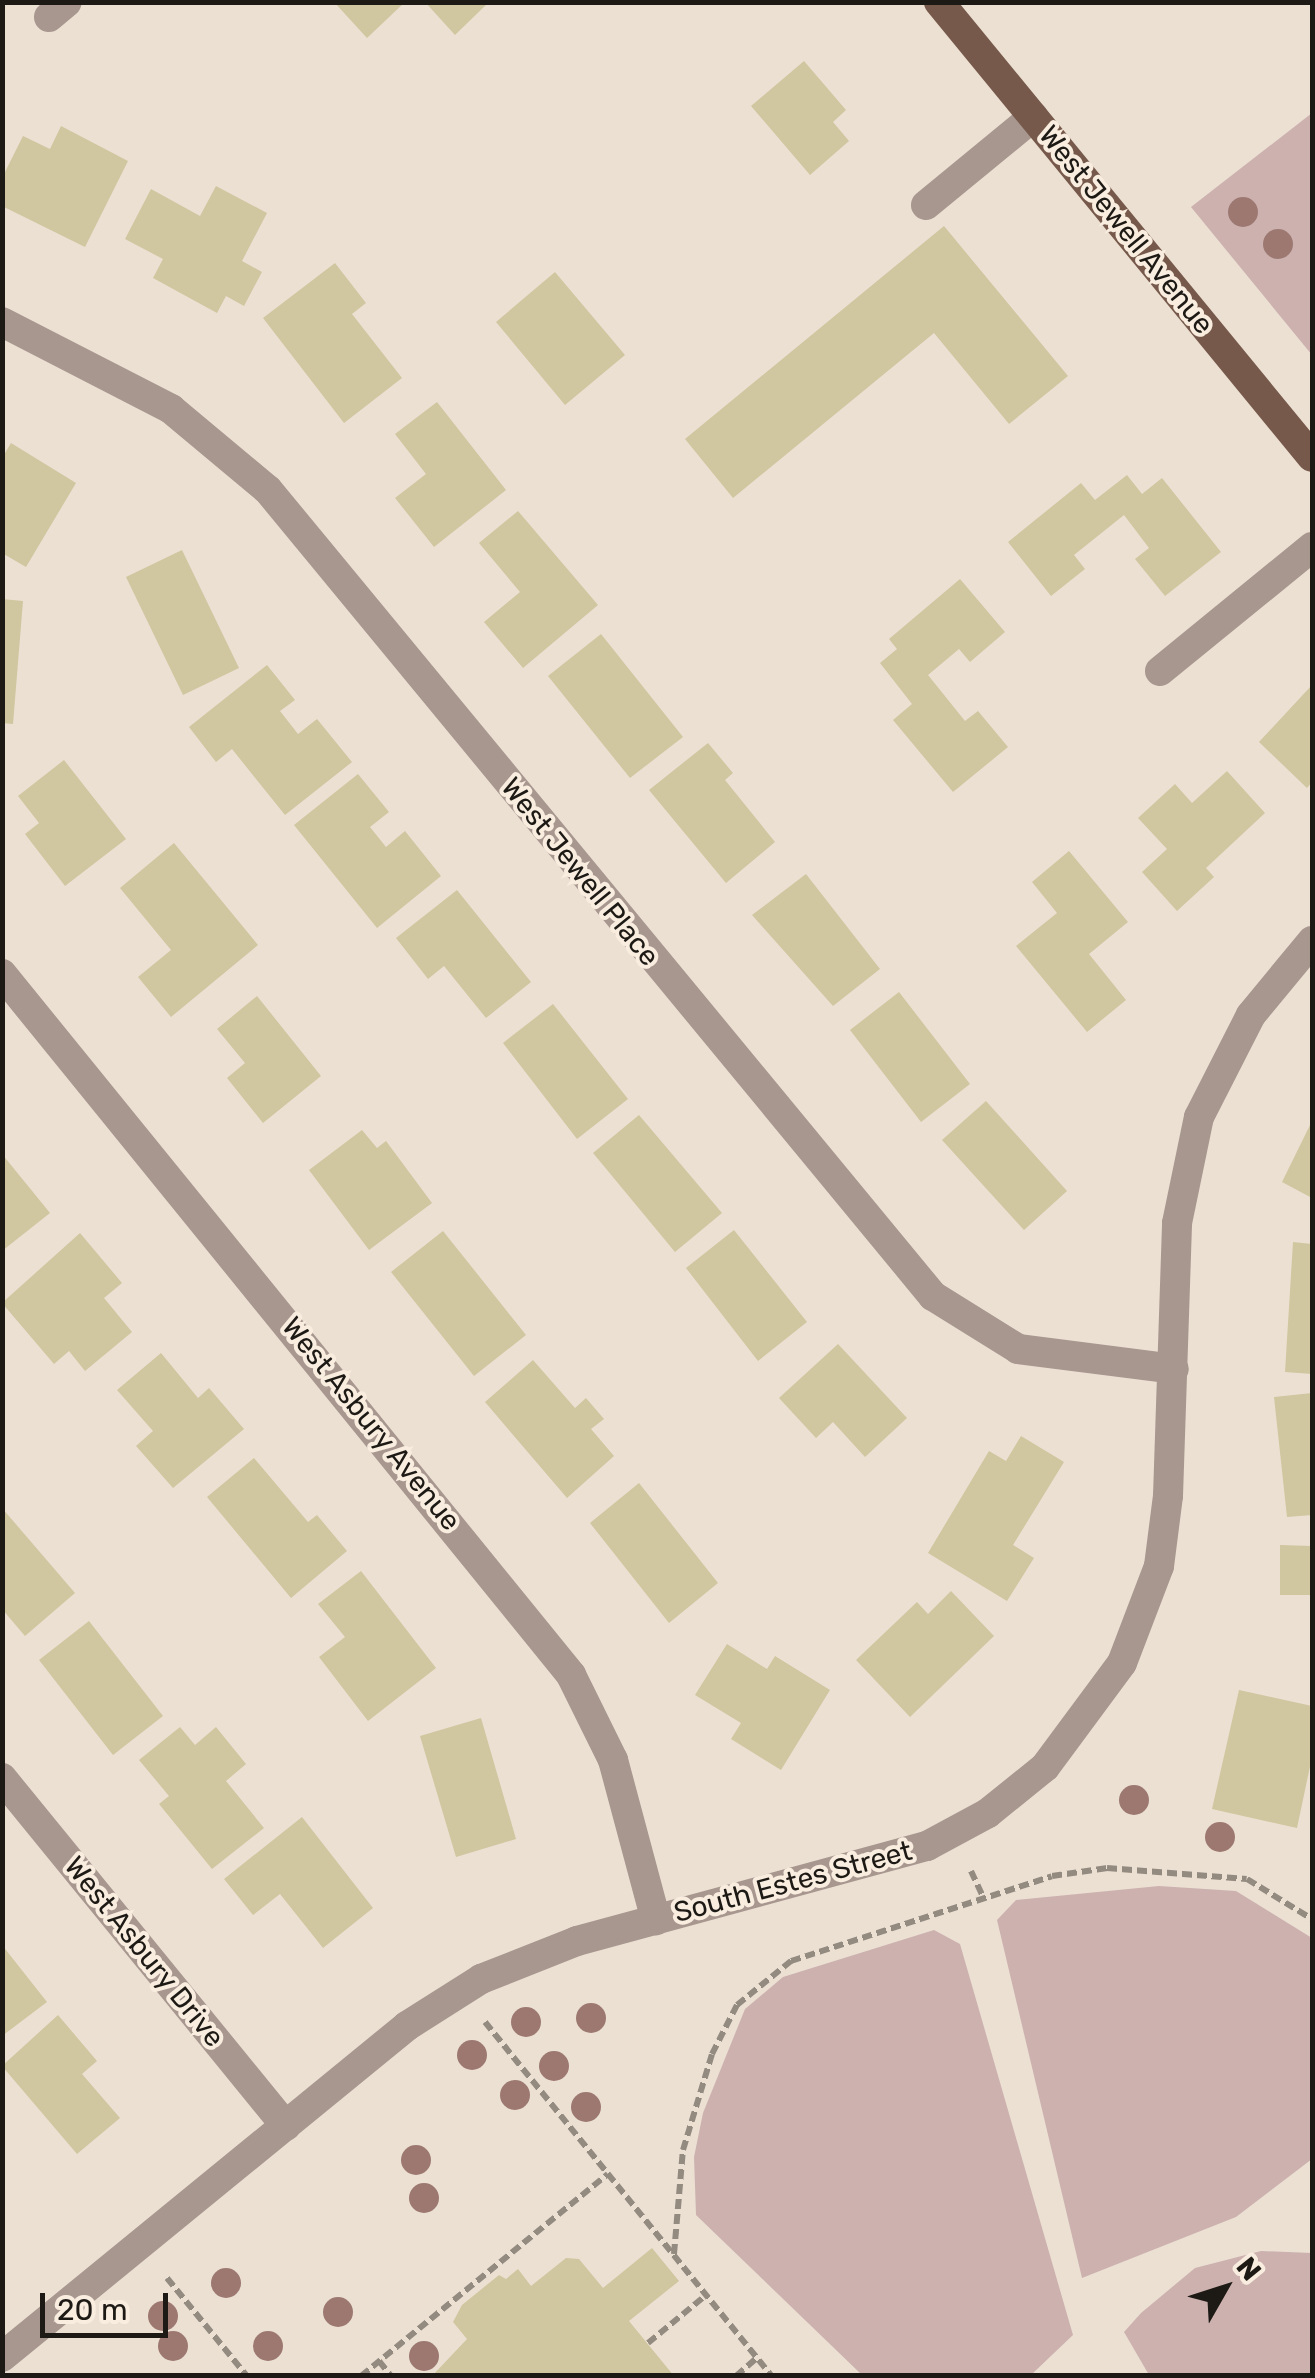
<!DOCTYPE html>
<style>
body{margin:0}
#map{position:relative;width:1315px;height:2378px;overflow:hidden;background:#ece0d3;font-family:Rubik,sans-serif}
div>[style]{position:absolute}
.green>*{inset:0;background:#ccb1af}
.building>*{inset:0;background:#d0c69f}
.path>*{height:6px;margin-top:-3px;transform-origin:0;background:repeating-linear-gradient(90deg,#938a80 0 10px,transparent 0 15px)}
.minor>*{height:30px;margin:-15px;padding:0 15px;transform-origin:15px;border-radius:15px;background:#a8978f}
.major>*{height:30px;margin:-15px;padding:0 15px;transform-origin:15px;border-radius:15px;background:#76594a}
.trees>*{width:30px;height:30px;margin:-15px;border-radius:50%;background:#9c7871}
span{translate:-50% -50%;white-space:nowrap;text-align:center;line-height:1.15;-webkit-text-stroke:8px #f9ede0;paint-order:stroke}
.street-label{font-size:28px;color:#1d1914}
.frame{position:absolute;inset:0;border:5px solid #1d1914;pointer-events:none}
.north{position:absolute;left:1175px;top:2238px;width:100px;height:100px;-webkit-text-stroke:8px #f9ede0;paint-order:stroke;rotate:51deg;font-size:28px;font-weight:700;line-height:40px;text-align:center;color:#1d1914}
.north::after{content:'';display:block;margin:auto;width:35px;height:45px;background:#1d1914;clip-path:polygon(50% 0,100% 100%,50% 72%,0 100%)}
.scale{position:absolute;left:40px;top:2293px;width:128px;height:45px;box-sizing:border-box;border:5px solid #1d1914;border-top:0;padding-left:12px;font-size:30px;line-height:35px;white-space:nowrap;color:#1d1914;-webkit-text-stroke:8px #f9ede0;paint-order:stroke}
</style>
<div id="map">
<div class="green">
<div style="clip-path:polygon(1312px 113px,1312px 355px,1191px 207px)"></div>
<div style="clip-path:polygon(1159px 1886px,1236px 1891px,1312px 1938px,1312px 2159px,1236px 2217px,1082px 2278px,997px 1920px,1016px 1900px)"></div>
<div style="clip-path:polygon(934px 1930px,960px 1944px,1073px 2335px,1031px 2375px,862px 2375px,696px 2215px,694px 2157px,703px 2113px,745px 2009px,783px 1977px)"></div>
<div style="clip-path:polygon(1261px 2251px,1312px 2253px,1312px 2375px,1149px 2375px,1124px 2332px,1141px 2313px,1195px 2268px)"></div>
</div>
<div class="building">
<div style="clip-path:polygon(334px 2px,405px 2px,367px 38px)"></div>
<div style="clip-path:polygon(425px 2px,489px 2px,455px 35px)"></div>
<div style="clip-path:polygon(804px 61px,846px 110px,833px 122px,849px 141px,810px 175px,751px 106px)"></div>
<div style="clip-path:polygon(61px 126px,128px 161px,85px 247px,2px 206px,2px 178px,23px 136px,50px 149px)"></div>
<div style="clip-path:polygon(216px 186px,267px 213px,242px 261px,262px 272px,244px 306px,226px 296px,217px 313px,153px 278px,163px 259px,125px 239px,151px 189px,200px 216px)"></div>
<div style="clip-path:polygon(944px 226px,1068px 376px,1009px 424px,934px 333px,733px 498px,685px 439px)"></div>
<div style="clip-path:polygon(335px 263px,366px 303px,352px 314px,402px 378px,344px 423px,263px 318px)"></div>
<div style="clip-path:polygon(555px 272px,625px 355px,565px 405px,496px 322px)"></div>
<div style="clip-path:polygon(437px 402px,506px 490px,434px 547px,395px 498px,426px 474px,395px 434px)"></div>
<div style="clip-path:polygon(11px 443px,76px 483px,26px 567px,2px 553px,2px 458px)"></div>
<div style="clip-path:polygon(1127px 475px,1142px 494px,1162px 478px,1221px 552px,1165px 596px,1135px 559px,1149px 548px,1124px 515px,1074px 555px,1085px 569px,1051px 596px,1008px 542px,1081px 483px,1095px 500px)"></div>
<div style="clip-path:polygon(518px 511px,598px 605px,523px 668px,484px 622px,520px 592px,479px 543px)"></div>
<div style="clip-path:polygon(182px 550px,239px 668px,183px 695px,126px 577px)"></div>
<div style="clip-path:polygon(960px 579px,1005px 632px,970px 662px,959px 649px,928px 675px,965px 721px,978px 711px,1008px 747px,953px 792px,893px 720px,912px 704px,880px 663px,897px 649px,889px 639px)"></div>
<div style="clip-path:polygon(2px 599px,23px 601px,13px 724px,2px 723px)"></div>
<div style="clip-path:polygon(601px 634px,683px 737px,630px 778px,548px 676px)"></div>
<div style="clip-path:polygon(267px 665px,295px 700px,280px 711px,298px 734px,317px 719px,352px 762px,285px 815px,232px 749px,216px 762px,189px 727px)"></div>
<div style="clip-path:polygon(1312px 685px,1312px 782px,1307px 788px,1259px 742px)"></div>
<div style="clip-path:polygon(708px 743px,733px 773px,725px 780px,775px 842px,726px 883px,649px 790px)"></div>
<div style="clip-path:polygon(64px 760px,126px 839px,65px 886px,25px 834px,39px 823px,18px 796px)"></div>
<div style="clip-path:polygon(1227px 771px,1265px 813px,1206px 868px,1214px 877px,1177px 911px,1142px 872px,1167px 849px,1138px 818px,1175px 784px,1192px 803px)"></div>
<div style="clip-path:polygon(358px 774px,389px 812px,370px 827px,386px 847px,405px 831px,441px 876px,377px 928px,294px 825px)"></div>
<div style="clip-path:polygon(174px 843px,258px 945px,171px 1017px,138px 977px,171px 950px,120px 888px)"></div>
<div style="clip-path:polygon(1069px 851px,1128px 922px,1089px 954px,1126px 1000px,1087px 1032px,1016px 946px,1057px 913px,1032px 882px)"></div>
<div style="clip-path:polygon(806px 874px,880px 969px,833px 1006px,752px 915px)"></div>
<div style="clip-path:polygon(457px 890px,531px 982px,486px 1018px,444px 966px,428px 979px,396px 938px)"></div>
<div style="clip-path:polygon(899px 992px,970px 1084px,921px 1122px,850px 1030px)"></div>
<div style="clip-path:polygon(257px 996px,321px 1076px,263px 1123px,227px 1078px,245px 1063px,217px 1029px)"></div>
<div style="clip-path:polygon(553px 1004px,628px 1099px,577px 1139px,503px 1043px)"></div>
<div style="clip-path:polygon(986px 1101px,1067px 1191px,1024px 1230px,942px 1140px)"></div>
<div style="clip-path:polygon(639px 1115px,722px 1213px,675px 1252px,593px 1153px)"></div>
<div style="clip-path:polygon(1312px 1121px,1312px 1198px,1282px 1182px)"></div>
<div style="clip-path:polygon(362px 1130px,377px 1148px,386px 1141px,432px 1203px,369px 1250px,309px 1170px)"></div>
<div style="clip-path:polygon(2px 1154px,50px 1213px,2px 1251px)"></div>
<div style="clip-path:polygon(734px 1230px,807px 1322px,758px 1361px,686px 1268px)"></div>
<div style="clip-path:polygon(443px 1231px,526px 1335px,474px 1376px,391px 1272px)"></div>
<div style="clip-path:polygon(80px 1233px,122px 1283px,104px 1298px,132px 1332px,85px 1371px,69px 1351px,54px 1364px,2px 1303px)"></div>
<div style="clip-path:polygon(1293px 1242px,1312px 1244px,1312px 1374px,1285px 1372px)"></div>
<div style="clip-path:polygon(838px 1344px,907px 1418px,865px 1457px,833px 1422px,816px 1438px,779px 1398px)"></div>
<div style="clip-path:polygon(161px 1353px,198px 1398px,209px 1388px,244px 1429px,173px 1488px,136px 1446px,153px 1431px,117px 1390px)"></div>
<div style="clip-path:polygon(533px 1360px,575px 1408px,586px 1398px,604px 1419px,591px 1429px,614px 1456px,567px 1498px,485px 1402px)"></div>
<div style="clip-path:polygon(1312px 1393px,1312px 1515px,1287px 1517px,1274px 1397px)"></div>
<div style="clip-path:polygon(1021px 1436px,1064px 1462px,1013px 1545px,1034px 1558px,1007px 1601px,928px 1553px,989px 1451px,1006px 1461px)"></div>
<div style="clip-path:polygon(254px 1458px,308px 1522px,317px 1515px,347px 1551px,291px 1598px,207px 1497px)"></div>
<div style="clip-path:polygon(639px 1483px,718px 1583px,669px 1623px,590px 1523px)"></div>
<div style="clip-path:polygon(2px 1508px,75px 1593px,25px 1636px,2px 1609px)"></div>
<div style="clip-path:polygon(1280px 1545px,1312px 1546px,1312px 1595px,1280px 1595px)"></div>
<div style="clip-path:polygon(361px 1571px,436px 1668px,368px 1721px,319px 1657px,345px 1637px,318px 1604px)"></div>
<div style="clip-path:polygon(951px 1591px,994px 1636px,910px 1717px,856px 1660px,917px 1602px,928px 1614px)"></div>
<div style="clip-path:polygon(89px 1621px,163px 1716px,113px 1755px,39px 1660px)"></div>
<div style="clip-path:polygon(727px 1644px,767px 1669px,775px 1656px,830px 1690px,781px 1770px,731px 1739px,741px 1723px,695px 1695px)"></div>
<div style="clip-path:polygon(1239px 1690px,1312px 1706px,1312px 1757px,1297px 1828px,1212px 1809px)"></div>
<div style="clip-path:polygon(481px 1718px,516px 1839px,456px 1857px,420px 1736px)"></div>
<div style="clip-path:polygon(180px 1727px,195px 1745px,216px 1727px,246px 1764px,226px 1781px,264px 1828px,212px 1869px,159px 1804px,169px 1796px,139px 1760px)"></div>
<div style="clip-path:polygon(302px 1817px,373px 1908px,323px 1948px,280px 1894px,253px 1915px,224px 1879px)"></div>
<div style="clip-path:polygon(2px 1945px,47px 2002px,2px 2036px)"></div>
<div style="clip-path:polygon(58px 2015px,97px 2061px,82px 2074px,120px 2118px,77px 2154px,2px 2066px)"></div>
<div style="clip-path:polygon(652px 2248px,679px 2281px,629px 2321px,674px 2376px,432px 2376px,467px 2339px,453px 2322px,462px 2305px,499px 2275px,506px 2279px,518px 2269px,531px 2286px,566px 2258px,579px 2259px,603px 2288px)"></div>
</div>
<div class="path">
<div style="left:971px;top:1871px;width:29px;rotate:65deg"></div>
<div style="left:485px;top:2022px;width:456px;rotate:51deg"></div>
<div style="left:674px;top:2254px;width:104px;rotate:-85.1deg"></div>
<div style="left:683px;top:2150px;width:100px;rotate:-73.2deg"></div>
<div style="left:712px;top:2054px;width:55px;rotate:-63deg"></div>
<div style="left:737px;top:2005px;width:70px;rotate:-39.2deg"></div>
<div style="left:791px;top:1961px;width:274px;rotate:-18deg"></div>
<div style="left:1052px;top:1876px;width:56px;rotate:-8.3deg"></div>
<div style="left:1107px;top:1868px;width:140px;rotate:4.5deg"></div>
<div style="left:1247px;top:1879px;width:76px;rotate:31.6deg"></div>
<div style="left:167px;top:2278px;width:127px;rotate:50.8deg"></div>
<div style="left:648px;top:2343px;width:75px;rotate:-39.6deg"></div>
<div style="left:379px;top:2361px;width:19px;rotate:51deg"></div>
<div style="left:361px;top:2376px;width:319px;rotate:-39.3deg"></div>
<div style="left:736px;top:2376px;width:28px;rotate:-41deg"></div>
</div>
<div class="minor">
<div style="left:49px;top:17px;width:23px;rotate:-40deg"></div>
<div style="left:926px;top:205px;width:139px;rotate:-39.4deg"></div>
<div style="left:2px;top:322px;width:190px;rotate:27.2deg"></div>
<div style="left:171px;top:409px;width:126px;rotate:39.9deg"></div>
<div style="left:268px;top:490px;width:1045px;rotate:50.48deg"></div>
<div style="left:933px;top:1296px;width:100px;rotate:31.9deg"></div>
<div style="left:1018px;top:1349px;width:157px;rotate:7.3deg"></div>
<div style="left:1160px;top:671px;width:196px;rotate:-39.2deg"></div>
<div style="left:2px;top:974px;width:903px;rotate:50.93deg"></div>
<div style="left:571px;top:1675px;width:95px;rotate:63.7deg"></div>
<div style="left:613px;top:1760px;width:166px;rotate:75deg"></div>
<div style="left:2px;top:1778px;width:449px;rotate:50.8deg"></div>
<div style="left:2px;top:2357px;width:523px;rotate:-39.26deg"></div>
<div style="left:407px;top:2026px;width:88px;rotate:-32.4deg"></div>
<div style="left:481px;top:1979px;width:103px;rotate:-21.6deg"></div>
<div style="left:577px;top:1941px;width:363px;rotate:-15.2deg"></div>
<div style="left:927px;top:1846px;width:69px;rotate:-28.4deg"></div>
<div style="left:988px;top:1813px;width:73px;rotate:-38.9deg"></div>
<div style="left:1045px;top:1767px;width:129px;rotate:-53.5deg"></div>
<div style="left:1122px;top:1663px;width:104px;rotate:-69.1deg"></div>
<div style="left:1159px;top:1566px;width:71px;rotate:-82.7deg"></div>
<div style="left:1168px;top:1496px;width:273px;rotate:-88.1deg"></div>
<div style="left:1177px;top:1223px;width:108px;rotate:-78.3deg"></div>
<div style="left:1199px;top:1117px;width:114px;rotate:-63deg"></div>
<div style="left:1251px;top:1015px;width:96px;rotate:-50.5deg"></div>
</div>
<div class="major">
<div style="left:939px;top:2px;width:588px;rotate:50.66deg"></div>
</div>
<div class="trees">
<div style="left:1243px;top:212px"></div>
<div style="left:1278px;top:244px"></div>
<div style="left:1134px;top:1800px"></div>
<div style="left:1220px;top:1837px"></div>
<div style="left:591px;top:2018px"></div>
<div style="left:526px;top:2022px"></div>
<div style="left:472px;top:2055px"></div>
<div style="left:554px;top:2066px"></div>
<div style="left:515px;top:2095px"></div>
<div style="left:586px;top:2107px"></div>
<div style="left:416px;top:2160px"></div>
<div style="left:424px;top:2198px"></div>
<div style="left:226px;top:2283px"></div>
<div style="left:338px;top:2312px"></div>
<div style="left:163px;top:2316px"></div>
<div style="left:173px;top:2346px"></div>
<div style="left:268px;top:2346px"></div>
<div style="left:424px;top:2356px"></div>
</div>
<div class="street-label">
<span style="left:1126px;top:230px;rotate:51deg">West Jewell Avenue</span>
<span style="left:580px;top:872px;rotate:51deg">West Jewell Place</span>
<span style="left:371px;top:1424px;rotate:51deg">West Asbury Avenue</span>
<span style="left:793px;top:1882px;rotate:-15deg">South Estes Street</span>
<span style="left:144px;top:1952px;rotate:51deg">West Asbury Drive</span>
</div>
<div class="frame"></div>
<div class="north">N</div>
<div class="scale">20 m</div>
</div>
